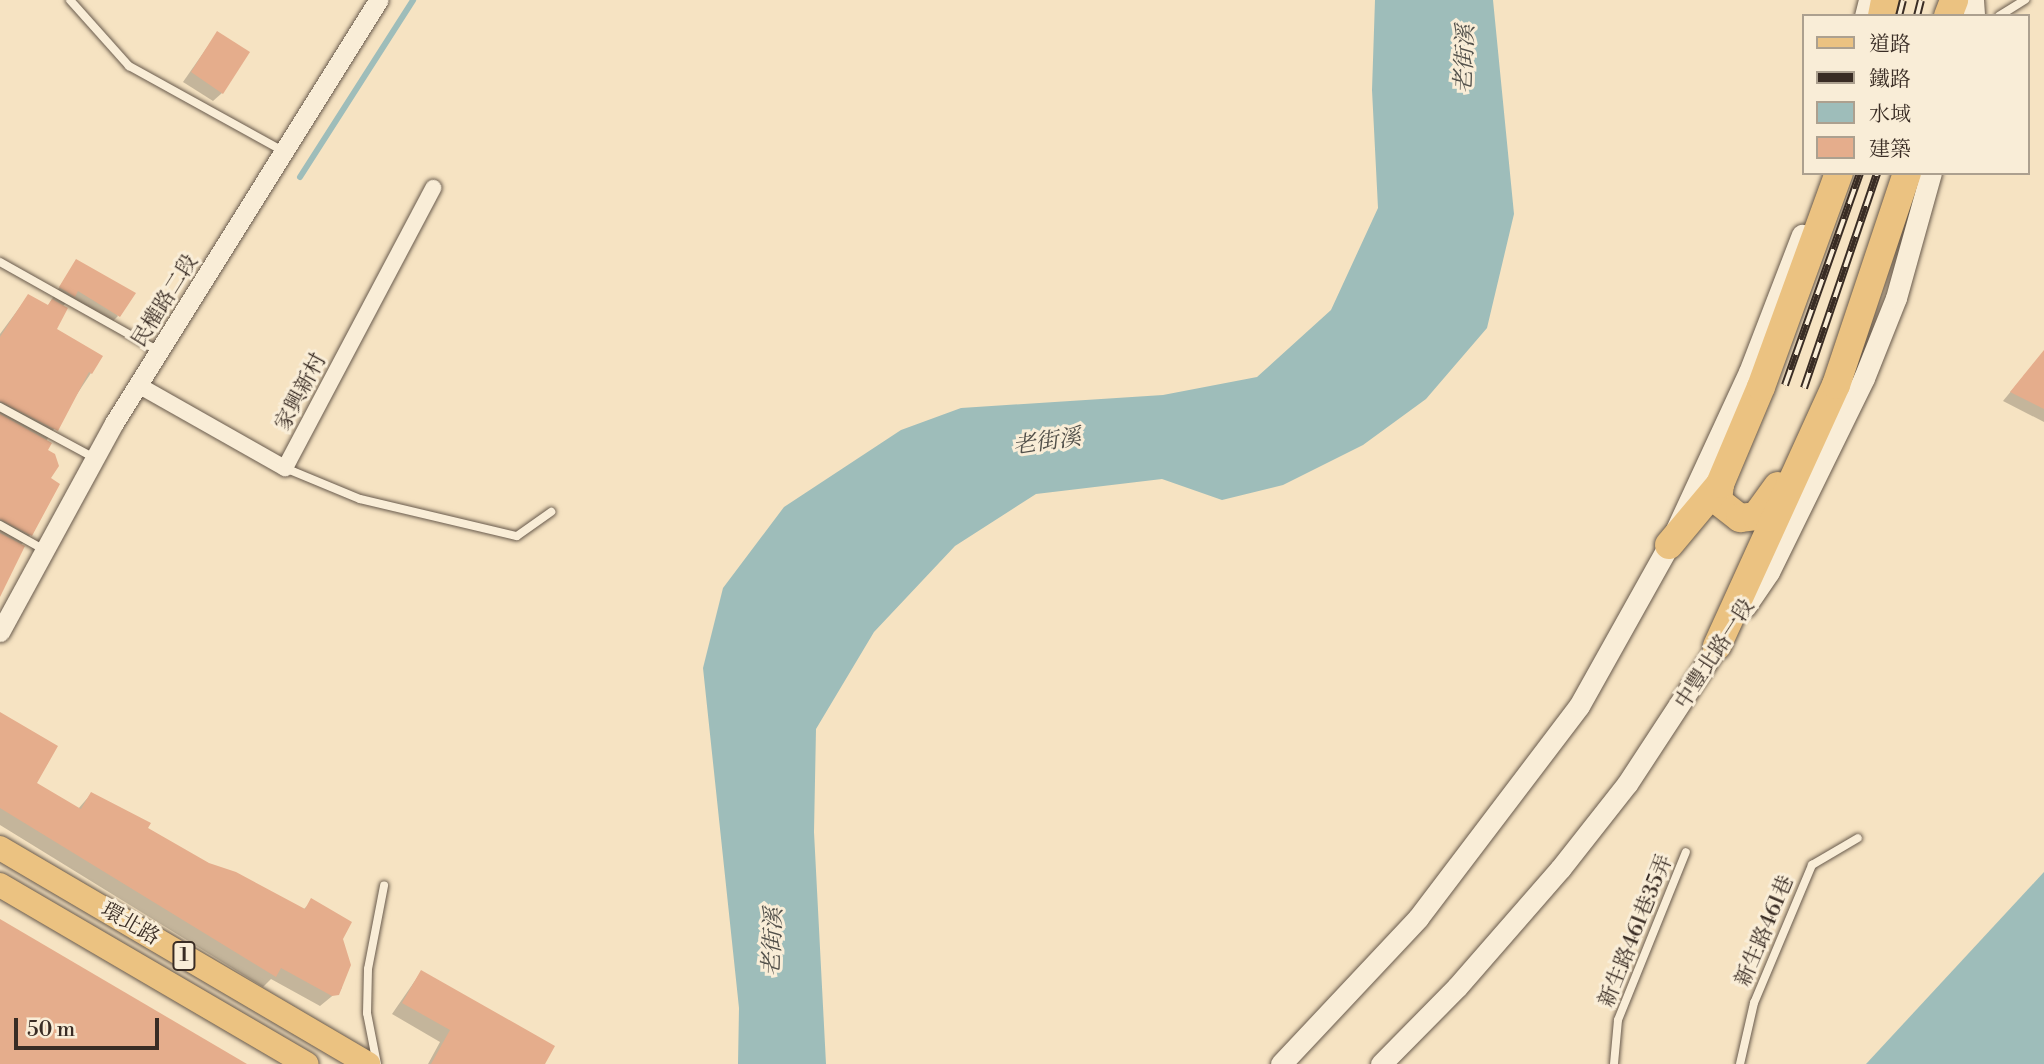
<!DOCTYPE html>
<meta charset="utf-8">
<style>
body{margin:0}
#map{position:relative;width:2044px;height:1064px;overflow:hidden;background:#f6e3c2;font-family:"Libre Bodoni","Noto Serif TC",serif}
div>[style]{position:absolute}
.water>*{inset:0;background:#9ebdba}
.shadow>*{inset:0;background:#0003}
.stream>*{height:6px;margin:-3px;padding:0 3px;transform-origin:3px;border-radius:3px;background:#9ebdba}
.building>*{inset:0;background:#e5ad8c}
.roads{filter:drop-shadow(0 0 2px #685a4c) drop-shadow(0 0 2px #685a4c)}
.service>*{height:8px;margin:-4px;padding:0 4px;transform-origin:4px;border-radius:4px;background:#f9edd7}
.minor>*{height:16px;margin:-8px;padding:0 8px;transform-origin:8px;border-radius:8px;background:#f9edd7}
.tertiary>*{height:19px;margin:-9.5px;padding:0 9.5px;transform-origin:9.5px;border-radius:9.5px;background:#f9edd7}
.secondary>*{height:21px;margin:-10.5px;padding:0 10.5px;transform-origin:10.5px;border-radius:10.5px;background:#f9edd7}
.primary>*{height:24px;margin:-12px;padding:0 12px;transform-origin:12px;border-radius:12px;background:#ebc281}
.motorway>*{height:28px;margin:-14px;padding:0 14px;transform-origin:14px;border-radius:14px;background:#ebc281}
.rail>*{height:8px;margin-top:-4px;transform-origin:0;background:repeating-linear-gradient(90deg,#f9edd7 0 16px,#392c24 0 32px);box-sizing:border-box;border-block:2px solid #392c24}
span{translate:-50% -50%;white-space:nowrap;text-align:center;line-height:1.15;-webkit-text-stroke:6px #f9edd7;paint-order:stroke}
.shield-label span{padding:2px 5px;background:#f9edd7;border:2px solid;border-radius:5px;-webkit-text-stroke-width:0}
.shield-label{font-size:19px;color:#392c24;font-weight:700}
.street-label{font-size:21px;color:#392c24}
.water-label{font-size:23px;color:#52504a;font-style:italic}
.legend{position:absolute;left:1802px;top:14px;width:228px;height:161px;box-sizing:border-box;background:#f9edd7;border:2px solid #aca08f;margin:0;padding:9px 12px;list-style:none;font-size:21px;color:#392c24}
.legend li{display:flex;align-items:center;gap:14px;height:35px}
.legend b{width:35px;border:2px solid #aca08f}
.scale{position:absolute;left:14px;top:1018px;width:145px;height:32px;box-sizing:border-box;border:4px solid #392c24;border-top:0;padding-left:9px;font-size:21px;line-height:24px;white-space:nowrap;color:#392c24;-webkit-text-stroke:5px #f9edd7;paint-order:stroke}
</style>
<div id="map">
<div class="water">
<div style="clip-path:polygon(1375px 0,1493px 0,1514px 214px,1487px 328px,1426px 399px,1363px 445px,1283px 485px,1222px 500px,1162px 479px,1036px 494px,955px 546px,874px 632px,816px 729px,814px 832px,826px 1064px,738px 1064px,739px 1008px,703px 668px,723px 588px,784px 507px,901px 430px,961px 408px,1163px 395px,1257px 377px,1331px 310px,1378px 208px,1372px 90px)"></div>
<div style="clip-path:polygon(2044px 872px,2044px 1064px,1866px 1064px)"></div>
</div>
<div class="shadow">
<div style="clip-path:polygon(217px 33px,222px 93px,213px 101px,183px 82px)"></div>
<div style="clip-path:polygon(76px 261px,118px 316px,110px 324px,69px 300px,62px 307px,54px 329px,91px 373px,46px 441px,49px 479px,31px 534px,20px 546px,0 593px,0 334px,28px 296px,47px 307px)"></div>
<div style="clip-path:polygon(2044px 351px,2044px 422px,2003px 401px)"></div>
<div style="clip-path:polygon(0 714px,35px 784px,78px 809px,91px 794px,208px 865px,303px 910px,312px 901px,341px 939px,342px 988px,320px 1006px,271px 979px,263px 987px,0 825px)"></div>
<div style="clip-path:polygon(421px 972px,543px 1064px,428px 1064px,440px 1042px,392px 1014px)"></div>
</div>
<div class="stream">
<div style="left:300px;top:177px;width:210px;rotate:-57.4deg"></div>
</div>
<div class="building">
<div style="clip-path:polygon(217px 31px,250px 52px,223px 94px,191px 72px)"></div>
<div style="clip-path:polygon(76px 259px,136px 293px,120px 317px,78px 291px,75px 297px,59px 287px)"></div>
<div style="clip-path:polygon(28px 294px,48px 305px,52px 299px,68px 308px,57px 329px,103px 356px,92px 374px,89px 372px,58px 431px,0 401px,0 337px)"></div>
<div style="clip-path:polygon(2044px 350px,2044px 409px,2010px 392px)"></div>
<div style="clip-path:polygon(0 414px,52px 443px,48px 450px,55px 454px,59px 466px,51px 478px,60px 484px,32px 536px,0 519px)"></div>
<div style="clip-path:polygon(0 533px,25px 546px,0 597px)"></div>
<div style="clip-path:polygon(0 712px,58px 746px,37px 783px,81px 809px,91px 792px,151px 823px,148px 828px,209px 863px,236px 872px,305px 909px,311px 898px,352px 922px,343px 939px,351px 965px,339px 995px,332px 996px,281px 968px,276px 977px,0 808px)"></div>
<div style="clip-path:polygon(0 919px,247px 1064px,0 1064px)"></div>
<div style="clip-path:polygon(421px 970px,555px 1046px,545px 1064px,431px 1064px,450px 1030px,402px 1003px)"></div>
</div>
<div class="roads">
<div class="service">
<div style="left:70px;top:0;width:89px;rotate:48.2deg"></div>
<div style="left:129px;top:66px;width:176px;rotate:28.9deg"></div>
<div style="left:1999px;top:16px;width:31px;rotate:-32deg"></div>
<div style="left:0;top:262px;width:180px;rotate:29.3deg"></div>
<div style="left:0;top:407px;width:109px;rotate:28.4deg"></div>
<div style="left:285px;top:468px;width:81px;rotate:22.5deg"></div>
<div style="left:360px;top:499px;width:161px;rotate:13.3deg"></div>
<div style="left:517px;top:536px;width:42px;rotate:-35.2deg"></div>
<div style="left:0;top:525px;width:49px;rotate:29.2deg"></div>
<div style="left:377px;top:1064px;width:52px;rotate:-101.1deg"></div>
<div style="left:367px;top:1013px;width:44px;rotate:-88.7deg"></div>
<div style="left:368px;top:969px;width:85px;rotate:-79.1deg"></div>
<div style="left:1614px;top:1064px;width:44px;rotate:-84.8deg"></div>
<div style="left:1618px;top:1020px;width:181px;rotate:-68deg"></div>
<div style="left:1740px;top:1064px;width:63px;rotate:-77.1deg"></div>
<div style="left:1754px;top:1003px;width:150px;rotate:-67.2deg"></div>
<div style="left:1812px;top:865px;width:53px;rotate:-30.4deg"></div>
</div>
<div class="minor">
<div style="left:138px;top:385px;width:169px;rotate:29.5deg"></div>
<div style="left:285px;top:468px;width:317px;rotate:-62.1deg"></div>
</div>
<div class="tertiary">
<div style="left:0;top:632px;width:238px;rotate:-61.4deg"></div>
<div style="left:114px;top:423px;width:499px;rotate:-58deg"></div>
</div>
<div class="secondary">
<div style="left:1973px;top:0;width:16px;rotate:86deg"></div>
<div style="left:1865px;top:16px;width:16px;rotate:-76deg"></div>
<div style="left:1745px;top:607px;width:42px;rotate:-55.6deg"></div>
<div style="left:1769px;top:572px;width:216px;rotate:-63.9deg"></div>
<div style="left:1864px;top:378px;width:86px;rotate:-68.2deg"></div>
<div style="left:1896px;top:298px;width:130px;rotate:-74.4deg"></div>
<div style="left:1281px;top:1064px;width:200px;rotate:-46.8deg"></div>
<div style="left:1418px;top:918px;width:266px;rotate:-52.8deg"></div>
<div style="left:1579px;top:706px;width:184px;rotate:-60.8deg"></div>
<div style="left:1669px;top:545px;width:191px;rotate:-65.2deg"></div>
<div style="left:1749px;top:372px;width:147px;rotate:-68.9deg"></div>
<div style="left:1381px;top:1064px;width:108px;rotate:-45.4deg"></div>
<div style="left:1457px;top:987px;width:157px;rotate:-48.9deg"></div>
<div style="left:1560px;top:869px;width:108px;rotate:-51.8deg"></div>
<div style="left:1627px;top:784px;width:177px;rotate:-56.8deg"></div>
</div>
<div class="primary">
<div style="left:0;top:848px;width:427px;rotate:30.4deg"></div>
<div style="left:0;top:885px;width:355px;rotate:30.3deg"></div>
</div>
<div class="motorway">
<div style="left:1882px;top:16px;width:16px;rotate:-79deg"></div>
<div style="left:1948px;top:16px;width:17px;rotate:-69deg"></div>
<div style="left:1720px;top:484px;width:17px;rotate:97deg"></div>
<div style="left:1718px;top:501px;width:28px;rotate:38deg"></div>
<div style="left:1740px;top:518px;width:16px;rotate:-7deg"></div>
<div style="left:1756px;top:516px;width:37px;rotate:-54deg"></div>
<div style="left:1669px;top:545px;width:80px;rotate:-50.1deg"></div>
<div style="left:1720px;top:484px;width:105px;rotate:-67.1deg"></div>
<div style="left:1761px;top:387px;width:228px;rotate:-70deg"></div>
<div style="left:1717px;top:646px;width:287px;rotate:-65.5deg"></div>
<div style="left:1836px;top:385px;width:224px;rotate:-71.5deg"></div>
</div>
</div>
<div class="rail">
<div style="left:1899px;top:16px;width:16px;rotate:-76deg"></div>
<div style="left:1917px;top:16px;width:16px;rotate:-76deg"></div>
<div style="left:1785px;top:385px;width:225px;rotate:-70.5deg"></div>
<div style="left:1804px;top:388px;width:227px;rotate:-71.2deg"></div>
</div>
<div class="shield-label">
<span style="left:184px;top:956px">1</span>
</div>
<div class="street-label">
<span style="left:165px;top:301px;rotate:-58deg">民權路二段</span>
<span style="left:301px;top:392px;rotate:-62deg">家興新村</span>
<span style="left:1715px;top:654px;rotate:-57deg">中豐北路一段</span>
<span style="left:130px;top:924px;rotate:30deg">環北路</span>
<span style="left:1636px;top:931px;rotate:-68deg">新生路461巷35弄</span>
<span style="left:1765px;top:931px;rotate:-67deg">新生路461巷</span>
</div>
<div class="water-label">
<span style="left:1465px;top:59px;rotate:-88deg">老街溪</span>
<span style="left:1047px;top:442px;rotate:-8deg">老街溪</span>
<span style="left:773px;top:942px;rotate:-88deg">老街溪</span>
</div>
<ul class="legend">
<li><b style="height:9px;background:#ebc281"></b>道路</li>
<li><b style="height:9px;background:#392c24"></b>鐵路</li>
<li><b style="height:19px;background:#9ebdba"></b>水域</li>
<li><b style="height:19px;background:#e5ad8c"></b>建築</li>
</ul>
<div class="scale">50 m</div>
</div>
